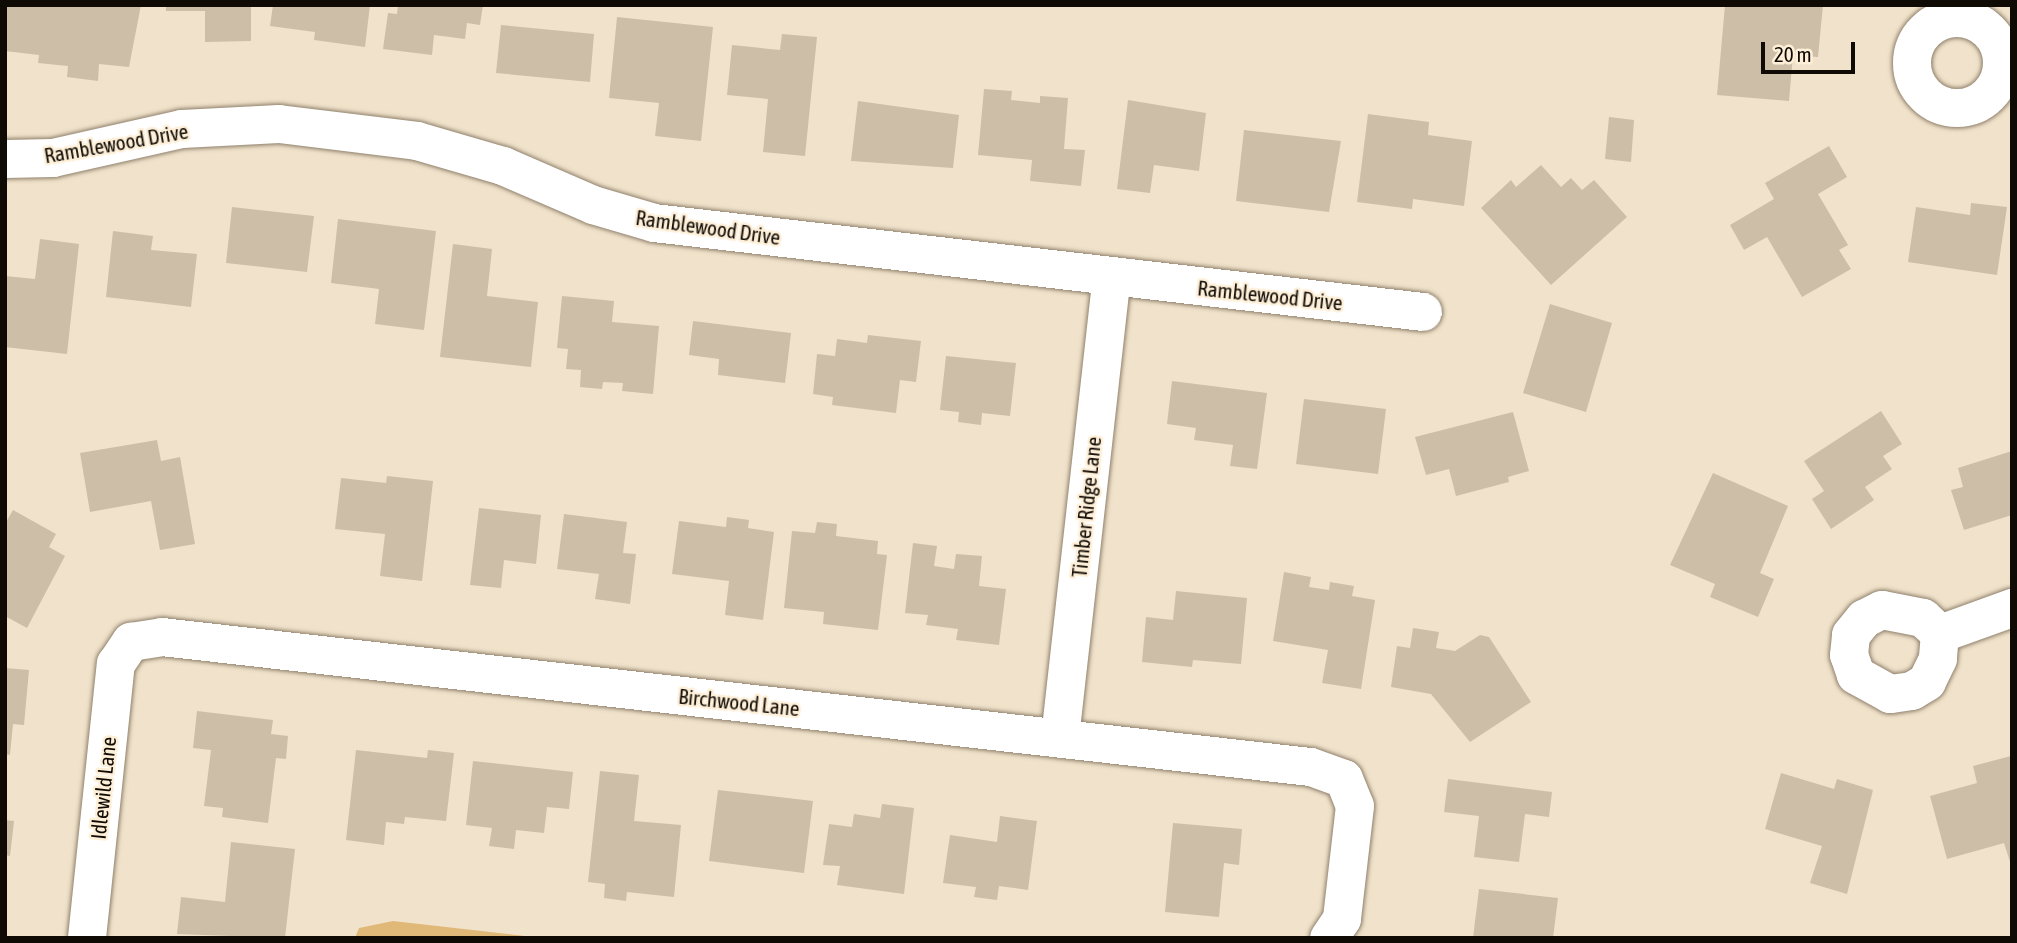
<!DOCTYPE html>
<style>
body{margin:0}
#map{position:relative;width:2017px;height:943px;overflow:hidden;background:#f1e2cb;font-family:"Asap Condensed",sans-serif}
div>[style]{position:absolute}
.water>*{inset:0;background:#e0b979}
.building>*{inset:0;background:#cdbea8}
.roads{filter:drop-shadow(0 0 2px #8f816c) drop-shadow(0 0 2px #8f816c)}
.minor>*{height:38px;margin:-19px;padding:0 19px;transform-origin:19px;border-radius:19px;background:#fff}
.minor>.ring{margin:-19px;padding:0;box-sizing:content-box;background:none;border:38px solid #fff;border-radius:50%}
span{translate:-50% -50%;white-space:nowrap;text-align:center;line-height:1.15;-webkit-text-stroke:5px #feefd8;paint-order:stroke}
.street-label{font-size:21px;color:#0f0a04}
.frame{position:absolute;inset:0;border:7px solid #0f0a04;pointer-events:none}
.scale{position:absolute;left:1761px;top:42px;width:94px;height:32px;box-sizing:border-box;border:4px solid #0f0a04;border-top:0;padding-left:9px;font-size:21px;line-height:24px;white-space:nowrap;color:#0f0a04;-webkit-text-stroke:5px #feefd8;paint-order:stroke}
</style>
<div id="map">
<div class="water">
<div style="clip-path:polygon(393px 921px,542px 938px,355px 938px,359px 928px)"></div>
</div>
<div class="building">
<div style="clip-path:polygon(5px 5px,141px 5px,129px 67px,99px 64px,98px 81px,67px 77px,68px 66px,38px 63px,39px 55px,5px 51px)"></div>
<div style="clip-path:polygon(166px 5px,251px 5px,251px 41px,205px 42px,205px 11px,166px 11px)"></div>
<div style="clip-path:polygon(273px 5px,370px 5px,365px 47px,314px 40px,315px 32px,270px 26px)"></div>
<div style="clip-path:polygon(398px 5px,483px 5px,480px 25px,467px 23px,465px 39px,434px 35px,432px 55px,383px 49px,388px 13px,397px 14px)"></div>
<div style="clip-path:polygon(1725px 5px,1823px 5px,1818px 57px,1793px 55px,1789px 101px,1717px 95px)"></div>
<div style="clip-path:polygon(617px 17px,713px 27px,701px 141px,655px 136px,659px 103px,609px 98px)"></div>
<div style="clip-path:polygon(501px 25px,594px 34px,590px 82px,496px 73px)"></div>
<div style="clip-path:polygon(782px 34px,817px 37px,805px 156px,763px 152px,768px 99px,727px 95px,732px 45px,780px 50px)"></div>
<div style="clip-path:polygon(984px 89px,1012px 91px,1011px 100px,1040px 103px,1040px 96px,1068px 98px,1064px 149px,1085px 150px,1081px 186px,1030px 181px,1032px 160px,978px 155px)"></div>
<div style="clip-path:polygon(1128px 100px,1206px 113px,1199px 171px,1154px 165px,1150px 193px,1117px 189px)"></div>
<div style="clip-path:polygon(858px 101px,959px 115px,953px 168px,851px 161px)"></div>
<div style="clip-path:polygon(1368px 114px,1429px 122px,1428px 135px,1472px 141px,1464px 206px,1413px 199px,1412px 209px,1357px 202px)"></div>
<div style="clip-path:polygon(1609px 117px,1634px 120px,1631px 162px,1605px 159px)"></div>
<div style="clip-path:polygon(1244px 130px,1341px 141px,1329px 212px,1236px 201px)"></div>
<div style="clip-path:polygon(1829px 146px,1847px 177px,1818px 194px,1848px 245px,1839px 250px,1851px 269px,1802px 297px,1767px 237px,1744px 250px,1730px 225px,1774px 199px,1765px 183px)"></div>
<div style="clip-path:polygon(1541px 165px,1561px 187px,1571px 178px,1582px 190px,1594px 180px,1627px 217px,1551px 285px,1481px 208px,1511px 180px,1516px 187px)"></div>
<div style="clip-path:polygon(1971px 203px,2007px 207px,1997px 275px,1908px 262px,1916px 207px,1970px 215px)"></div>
<div style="clip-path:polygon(232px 207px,314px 216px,307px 272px,226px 263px)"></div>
<div style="clip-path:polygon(338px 219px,436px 231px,424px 330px,375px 324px,379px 289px,331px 283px)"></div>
<div style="clip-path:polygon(113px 231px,153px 236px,151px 250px,197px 254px,191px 307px,106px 297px)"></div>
<div style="clip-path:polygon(40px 239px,79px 244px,67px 354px,5px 347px,5px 276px,35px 279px)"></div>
<div style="clip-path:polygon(453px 244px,492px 249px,487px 296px,538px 302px,531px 367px,440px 357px)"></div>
<div style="clip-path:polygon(562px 296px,614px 301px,612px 322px,659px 326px,653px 394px,622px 391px,623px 383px,603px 382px,602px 389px,580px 387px,581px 370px,566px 369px,568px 349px,557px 348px)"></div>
<div style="clip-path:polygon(1550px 304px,1612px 323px,1586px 412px,1523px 393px)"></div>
<div style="clip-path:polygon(693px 321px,791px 333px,785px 383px,718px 375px,719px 359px,689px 355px)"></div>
<div style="clip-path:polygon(868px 335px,921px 341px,916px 382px,900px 380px,896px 413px,832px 405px,833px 397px,813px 394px,817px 354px,835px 356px,837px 339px,867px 343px)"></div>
<div style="clip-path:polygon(946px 356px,1016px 363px,1010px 416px,982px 413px,981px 425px,958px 422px,959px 412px,940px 410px)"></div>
<div style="clip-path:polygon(1172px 381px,1267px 393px,1257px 469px,1230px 466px,1233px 445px,1194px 440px,1196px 428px,1167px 424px)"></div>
<div style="clip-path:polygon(1304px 399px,1386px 409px,1378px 474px,1296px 464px)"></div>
<div style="clip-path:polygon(1881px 411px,1902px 444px,1883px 456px,1892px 469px,1865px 487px,1874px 500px,1831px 529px,1812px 499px,1824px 491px,1804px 461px)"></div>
<div style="clip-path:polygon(1513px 412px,1529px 471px,1508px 477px,1509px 482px,1456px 496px,1449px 469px,1426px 475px,1415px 437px)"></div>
<div style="clip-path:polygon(157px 440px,161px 461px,180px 457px,195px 544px,160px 550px,151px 501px,90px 512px,80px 453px)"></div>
<div style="clip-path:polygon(2012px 451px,2012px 515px,1964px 530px,1951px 490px,1963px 487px,1958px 468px)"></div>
<div style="clip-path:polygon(1713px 473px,1788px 506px,1760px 573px,1774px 579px,1758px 617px,1710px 597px,1715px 584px,1670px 565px)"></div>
<div style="clip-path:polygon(387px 476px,433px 481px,422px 581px,380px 576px,385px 534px,335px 529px,341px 478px,386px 483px)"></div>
<div style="clip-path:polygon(479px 508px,541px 515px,536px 564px,504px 560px,501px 588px,470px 585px)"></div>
<div style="clip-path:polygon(13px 510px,56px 534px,49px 547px,65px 556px,27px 628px,5px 616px,5px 524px)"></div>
<div style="clip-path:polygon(564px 514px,627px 522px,623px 553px,636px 554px,630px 604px,595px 599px,599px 574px,557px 569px)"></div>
<div style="clip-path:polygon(727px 517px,749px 520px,748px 528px,774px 532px,763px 620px,725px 615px,729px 581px,672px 574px,679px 521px,726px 527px)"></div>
<div style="clip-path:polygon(817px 522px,837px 524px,836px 536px,878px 541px,877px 554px,887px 555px,878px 630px,823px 624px,824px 612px,784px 608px,792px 531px,815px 533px)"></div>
<div style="clip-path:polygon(913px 543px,937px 546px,934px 566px,954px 569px,956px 554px,982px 556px,979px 586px,1006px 589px,999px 645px,956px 640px,958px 629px,926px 625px,928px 615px,905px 613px)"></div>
<div style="clip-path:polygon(1284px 572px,1311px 577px,1309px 587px,1329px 590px,1330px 582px,1354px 586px,1352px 596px,1375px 600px,1361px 689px,1322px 683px,1328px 650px,1273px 641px)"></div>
<div style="clip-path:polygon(1176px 591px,1247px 598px,1241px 664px,1193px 660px,1192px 667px,1142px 662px,1146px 617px,1173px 620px)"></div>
<div style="clip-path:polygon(1413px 628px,1439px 632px,1436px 648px,1455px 651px,1480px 635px,1489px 637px,1531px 702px,1470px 742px,1431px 694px,1391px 687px,1397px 646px,1410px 648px)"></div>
<div style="clip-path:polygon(5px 668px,29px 670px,24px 725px,13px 724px,10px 755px,5px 754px)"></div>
<div style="clip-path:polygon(197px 711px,273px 720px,271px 734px,288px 736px,286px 759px,276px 758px,268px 823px,222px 817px,223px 808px,204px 806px,211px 750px,193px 748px)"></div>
<div style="clip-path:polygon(356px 750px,427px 758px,428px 750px,454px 753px,446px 821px,405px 817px,404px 824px,386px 822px,384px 845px,346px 840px)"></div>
<div style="clip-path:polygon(2011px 756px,2012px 868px,2004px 843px,1947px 859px,1930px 796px,1977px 783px,1973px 766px)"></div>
<div style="clip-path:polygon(473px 761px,573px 772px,569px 809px,547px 807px,544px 833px,516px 830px,514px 849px,489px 846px,492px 828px,466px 825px)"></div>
<div style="clip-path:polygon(600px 771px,639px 775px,634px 821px,681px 825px,674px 897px,627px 892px,626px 901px,604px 898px,605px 884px,588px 882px)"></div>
<div style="clip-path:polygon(1781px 773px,1834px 789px,1837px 779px,1873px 790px,1847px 894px,1810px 883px,1822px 846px,1765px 829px)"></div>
<div style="clip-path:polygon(1448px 779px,1552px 792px,1549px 817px,1525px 814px,1519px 862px,1474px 857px,1479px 816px,1444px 812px)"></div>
<div style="clip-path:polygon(718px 790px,813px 801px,804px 873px,709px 861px)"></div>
<div style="clip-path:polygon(882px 804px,914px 808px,904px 894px,837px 885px,840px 866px,823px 865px,829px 824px,852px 827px,854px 814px,880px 818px)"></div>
<div style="clip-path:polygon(1000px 816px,1037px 821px,1028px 890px,999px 886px,997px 900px,974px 897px,976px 887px,943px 883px,950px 835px,997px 842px)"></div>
<div style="clip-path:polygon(5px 820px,14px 821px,10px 856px,5px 855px)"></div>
<div style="clip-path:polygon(1173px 823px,1242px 829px,1239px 865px,1224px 863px,1219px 917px,1165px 912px)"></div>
<div style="clip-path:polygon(231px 842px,295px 849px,285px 938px,177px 934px,181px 897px,225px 902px)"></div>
<div style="clip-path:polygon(1479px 889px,1558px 898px,1553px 938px,1473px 938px)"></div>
</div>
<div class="roads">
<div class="minor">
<div class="ring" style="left:1912px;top:18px;width:52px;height:52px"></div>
<div style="left:5px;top:159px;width:48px;rotate:-1.2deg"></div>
<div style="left:53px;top:158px;width:132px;rotate:-12.7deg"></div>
<div style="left:182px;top:129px;width:97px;rotate:-3deg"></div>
<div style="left:279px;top:124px;width:139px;rotate:7deg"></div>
<div style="left:417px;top:141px;width:90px;rotate:16.2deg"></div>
<div style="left:503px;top:166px;width:98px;rotate:23.4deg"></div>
<div style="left:593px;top:205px;width:64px;rotate:16.4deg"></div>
<div style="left:654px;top:223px;width:774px;rotate:6.6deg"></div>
<div style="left:1882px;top:610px;width:42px;rotate:11deg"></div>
<div style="left:1923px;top:618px;width:23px;rotate:43deg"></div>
<div style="left:1940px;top:634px;width:25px;rotate:95deg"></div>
<div style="left:1938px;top:659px;width:25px;rotate:116deg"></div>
<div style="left:1927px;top:682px;width:17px;rotate:149deg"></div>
<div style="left:1912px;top:691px;width:22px;rotate:172deg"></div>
<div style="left:1890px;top:694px;width:39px;rotate:-151deg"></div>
<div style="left:1856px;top:675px;width:21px;rotate:-109deg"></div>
<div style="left:1849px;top:655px;width:20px;rotate:-84deg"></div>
<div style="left:1851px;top:635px;width:21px;rotate:-51deg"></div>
<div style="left:1864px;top:619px;width:20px;rotate:-27deg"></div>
<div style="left:1940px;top:634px;width:77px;rotate:-19.9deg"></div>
<div style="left:1060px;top:738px;width:464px;rotate:-83.6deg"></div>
<div style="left:87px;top:938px;width:276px;rotate:-84deg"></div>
<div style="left:116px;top:664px;width:27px;rotate:-56deg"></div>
<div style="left:131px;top:642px;width:31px;rotate:-9deg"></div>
<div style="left:162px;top:637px;width:1156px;rotate:6.46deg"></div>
<div style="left:1311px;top:767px;width:35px;rotate:20deg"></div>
<div style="left:1344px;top:779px;width:29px;rotate:68deg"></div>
<div style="left:1355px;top:806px;width:114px;rotate:96.6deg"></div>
<div style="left:1342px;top:919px;width:23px;rotate:124deg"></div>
</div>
</div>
<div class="street-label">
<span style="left:116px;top:143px;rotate:-10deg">Ramblewood Drive</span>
<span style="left:708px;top:227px;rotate:8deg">Ramblewood Drive</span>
<span style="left:1270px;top:295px;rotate:6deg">Ramblewood Drive</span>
<span style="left:1086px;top:507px;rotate:-84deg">Timber Ridge Lane</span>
<span style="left:739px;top:702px;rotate:6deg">Birchwood Lane</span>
<span style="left:103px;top:788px;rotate:-84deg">Idlewild Lane</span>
</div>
<div class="frame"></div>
<div class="scale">20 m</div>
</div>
